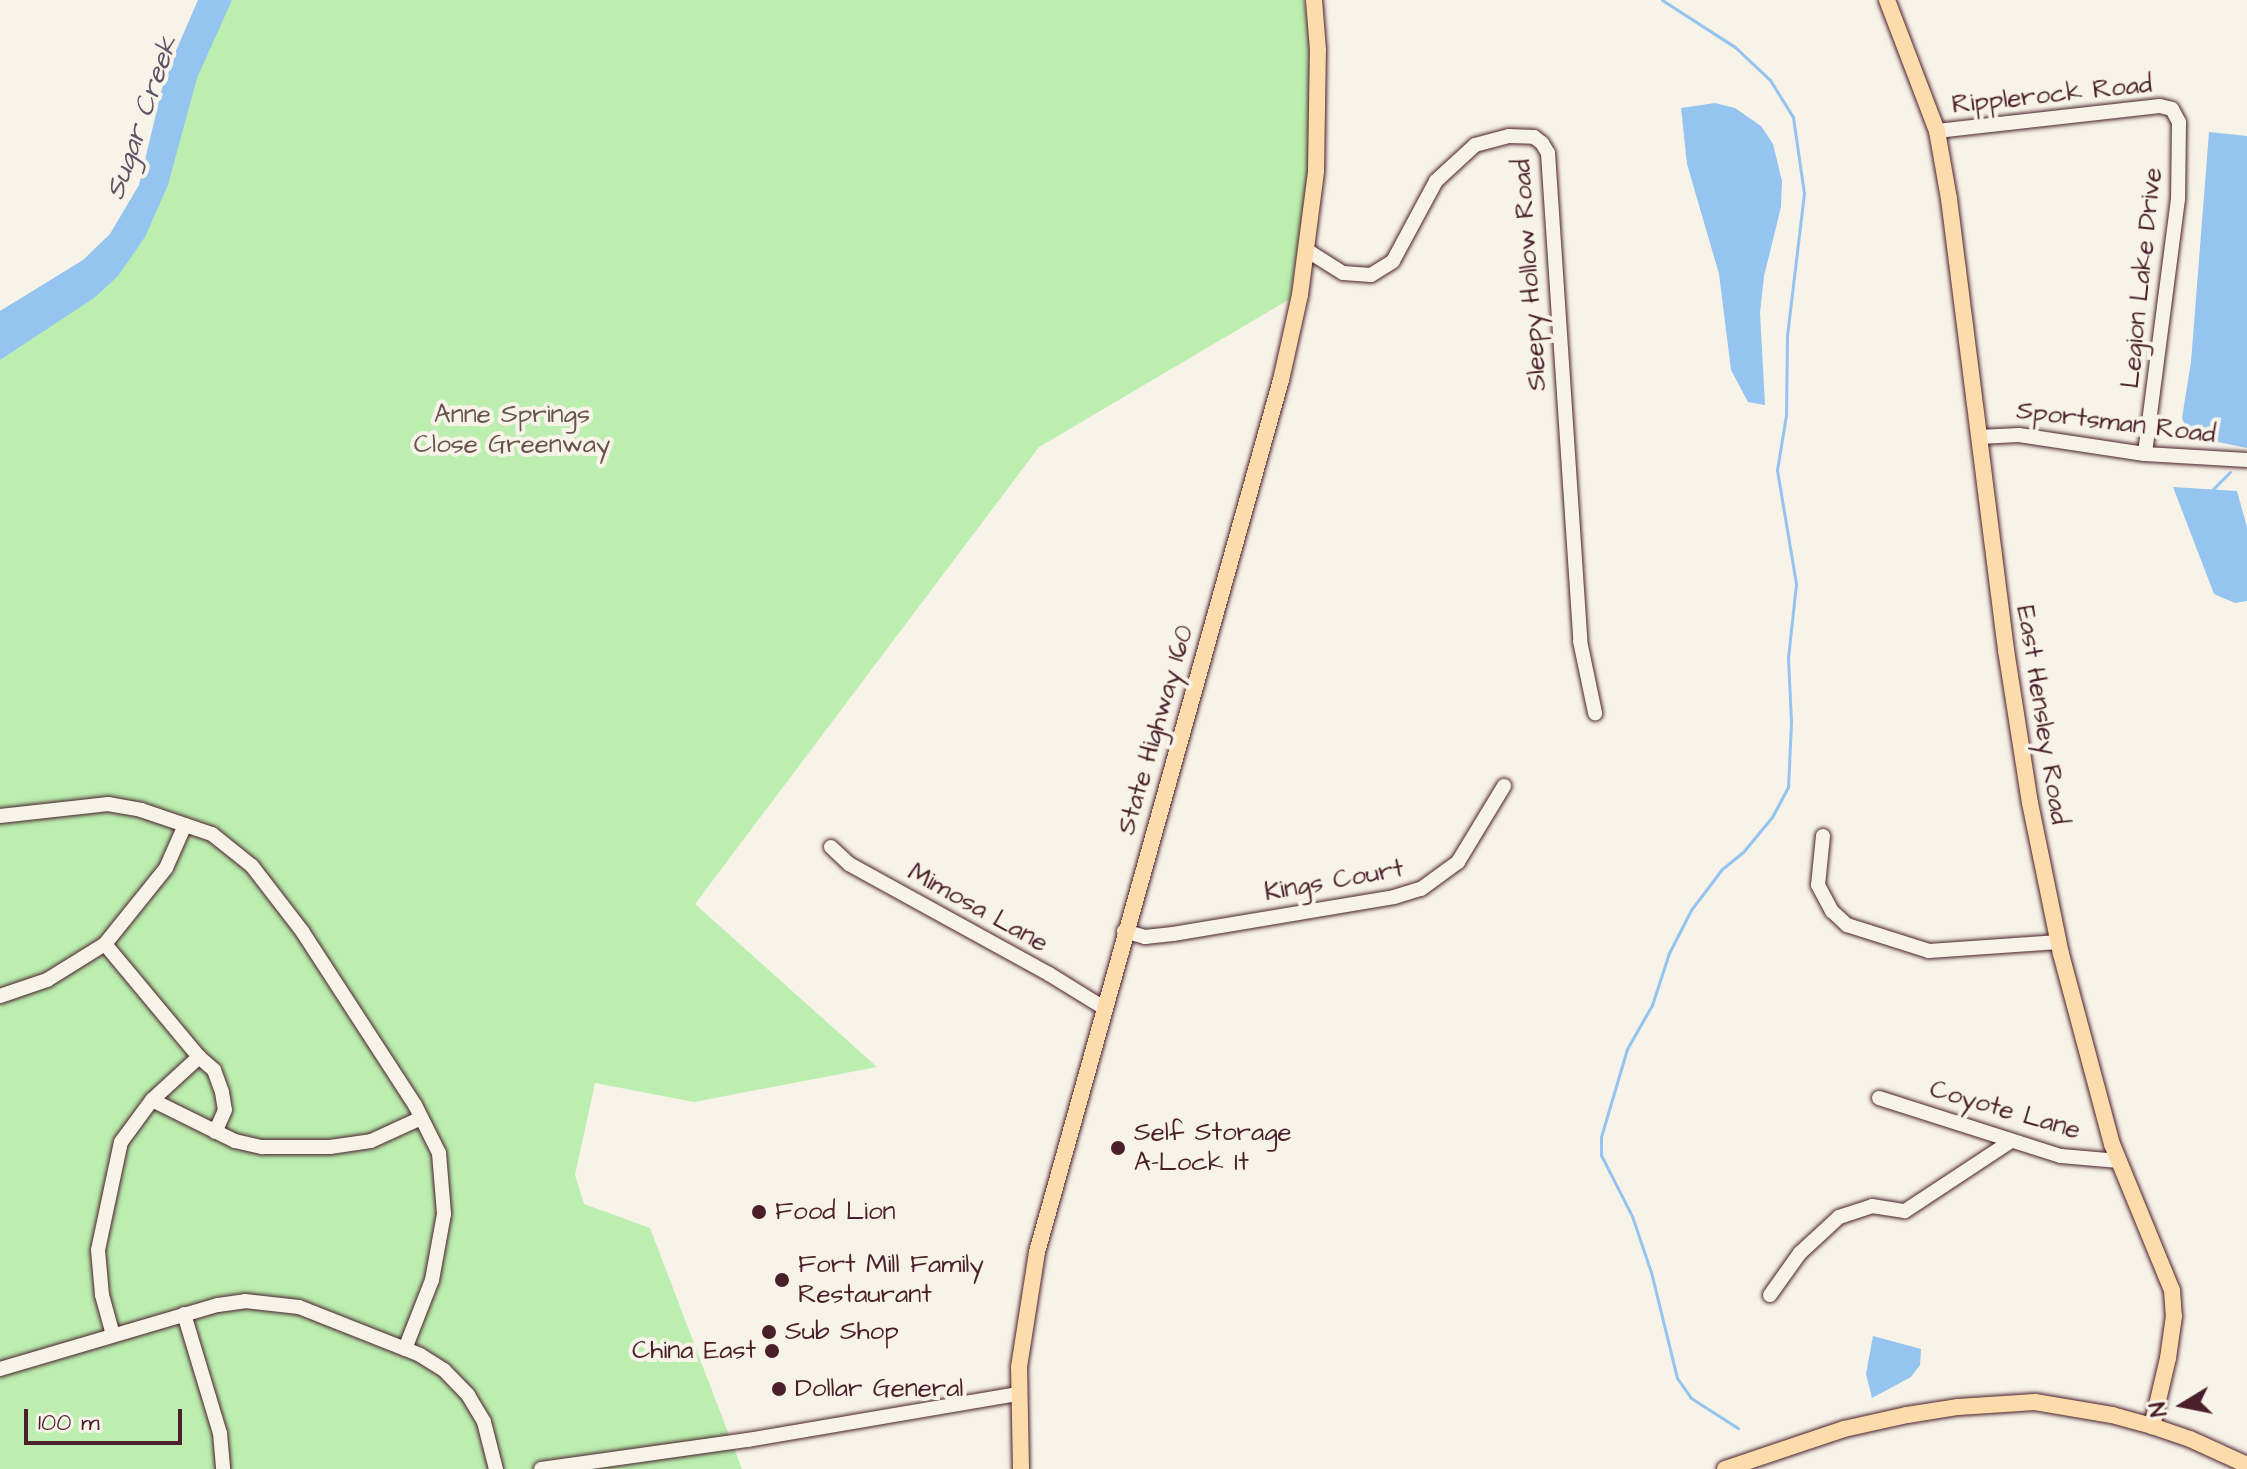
<!DOCTYPE html>
<style>
body{margin:0}
#map{position:relative;width:2247px;height:1469px;overflow:hidden;background:#f7f3e8;font-family:"Architects Daughter",sans-serif}
div>[style]{position:absolute}
.green>*{inset:0;background:#bbeeaf}
.water>*{inset:0;background:#94c4ef}
.stream>*{height:3px;margin:-1.5px;padding:0 1.5px;transform-origin:1.5px;border-radius:1.5px;background:#94c4ef}
.roads{filter:drop-shadow(0 0 2px #4a1f2b) drop-shadow(0 0 2px #4a1f2b)}
.minor>*{height:14px;margin:-7px;padding:0 7px;transform-origin:7px;border-radius:7px;background:#f7f3e8}
.major>*{height:16px;margin:-8px;padding:0 8px;transform-origin:8px;border-radius:8px;background:#fddcac}
.dots>*{width:22px;height:22px;translate:-50% -50%;box-sizing:border-box;border:4px solid #f7f3e8;border-radius:50%}
span{translate:-50% -50%;white-space:nowrap;text-align:center;line-height:1.15;-webkit-text-stroke:8px #f7f3e8;paint-order:stroke}
.street-label{font-size:26px;color:#4a1f2b}
.park-label{font-size:26px;color:#66534c}
.poi-label{font-size:26px;color:#4a1f2b}
.left{translate:0 -50%;text-align:left}
.right{translate:-100% -50%;text-align:right}
.water-label{font-size:28px;color:#605166;font-style:italic}
.north{position:absolute;left:2143px;top:1365px;width:80px;height:80px;-webkit-text-stroke:6px #f7f3e8;paint-order:stroke;rotate:260deg;font-size:22px;font-weight:700;line-height:32px;text-align:center;color:#4a1f2b}
.north::after{content:'';display:block;margin:auto;width:28px;height:36px;background:#4a1f2b;clip-path:polygon(50% 0,100% 100%,50% 72%,0 100%)}
.scale{position:absolute;left:24px;top:1409px;width:158px;height:36px;box-sizing:border-box;border:4px solid #4a1f2b;border-top:0;padding-left:10px;font-size:24px;line-height:28px;white-space:nowrap;color:#4a1f2b;-webkit-text-stroke:6px #f7f3e8;paint-order:stroke}
</style>
<div id="map">
<div class="green">
<div style="clip-path:polygon(216px 0,1304px 0,1310px 51px,1309px 171px,1290px 299px,1039px 447px,695px 904px,877px 1067px,694px 1102px,595px 1083px,575px 1175px,584px 1204px,650px 1228px,742px 1469px,0 1469px,0 336px,120px 246px)"></div>
</div>
<div class="water">
<div style="clip-path:polygon(198px 0,232px 0,197px 78px,168px 185px,145px 237px,118px 276px,94px 298px,0 360px,0 311px,83px 260px,110px 234px,139px 185px,165px 76px)"></div>
<div style="clip-path:polygon(1715px 103px,1735px 108px,1761px 126px,1773px 144px,1782px 181px,1781px 207px,1764px 276px,1760px 313px,1765px 405px,1748px 402px,1731px 370px,1719px 274px,1687px 164px,1681px 108px)"></div>
<div style="clip-path:polygon(2209px 132px,2247px 136px,2247px 448px,2189px 436px,2182px 418px,2191px 362px)"></div>
<div style="clip-path:polygon(2173px 487px,2237px 491px,2247px 527px,2247px 601px,2235px 603px,2214px 594px)"></div>
<div style="clip-path:polygon(1873px 1336px,1921px 1349px,1920px 1365px,1911px 1377px,1872px 1398px,1866px 1374px)"></div>
</div>
<div class="stream">
<div style="left:1662px;top:0;width:87px;rotate:32.8deg"></div>
<div style="left:1735px;top:47px;width:48px;rotate:43.3deg"></div>
<div style="left:1770px;top:80px;width:44px;rotate:58.1deg"></div>
<div style="left:1793px;top:117px;width:77px;rotate:81.8deg"></div>
<div style="left:1804px;top:193px;width:144px;rotate:96.8deg"></div>
<div style="left:1787px;top:336px;width:79px;rotate:90.7deg"></div>
<div style="left:1786px;top:415px;width:56px;rotate:99.3deg"></div>
<div style="left:1777px;top:470px;width:116px;rotate:80.5deg"></div>
<div style="left:1796px;top:584px;width:74px;rotate:96.2deg"></div>
<div style="left:1788px;top:658px;width:64px;rotate:87.3deg"></div>
<div style="left:1791px;top:722px;width:65px;rotate:92.6deg"></div>
<div style="left:1788px;top:787px;width:34px;rotate:118deg"></div>
<div style="left:1772px;top:817px;width:45px;rotate:129.6deg"></div>
<div style="left:1743px;top:852px;width:27px;rotate:141deg"></div>
<div style="left:1722px;top:869px;width:51px;rotate:127.1deg"></div>
<div style="left:1691px;top:910px;width:48px;rotate:117.1deg"></div>
<div style="left:1669px;top:953px;width:55px;rotate:108.1deg"></div>
<div style="left:1652px;top:1005px;width:51px;rotate:119.6deg"></div>
<div style="left:1627px;top:1049px;width:92px;rotate:106.5deg"></div>
<div style="left:1601px;top:1137px;width:18px;rotate:90deg"></div>
<div style="left:1601px;top:1155px;width:68px;rotate:63.1deg"></div>
<div style="left:1632px;top:1216px;width:59px;rotate:71.3deg"></div>
<div style="left:1651px;top:1272px;width:109px;rotate:76.2deg"></div>
<div style="left:1677px;top:1378px;width:24px;rotate:55deg"></div>
<div style="left:1691px;top:1398px;width:56px;rotate:32.6deg"></div>
<div style="left:2213px;top:489px;width:24px;rotate:-45deg"></div>
</div>
<div class="roads">
<div class="minor">
<div style="left:1937px;top:131px;width:224px;rotate:-6.4deg"></div>
<div style="left:2160px;top:106px;width:12px;rotate:14deg"></div>
<div style="left:2172px;top:109px;width:15px;rotate:62deg"></div>
<div style="left:2179px;top:122px;width:77px;rotate:90.7deg"></div>
<div style="left:2178px;top:199px;width:257px;rotate:97.4deg"></div>
<div style="left:1308px;top:251px;width:41px;rotate:32.2deg"></div>
<div style="left:1343px;top:273px;width:28px;rotate:4deg"></div>
<div style="left:1371px;top:275px;width:26px;rotate:-32deg"></div>
<div style="left:1393px;top:261px;width:91px;rotate:-61.7deg"></div>
<div style="left:1436px;top:181px;width:53px;rotate:-42.7deg"></div>
<div style="left:1475px;top:145px;width:35px;rotate:-15deg"></div>
<div style="left:1509px;top:136px;width:25px;rotate:2deg"></div>
<div style="left:1534px;top:137px;width:10px;rotate:37deg"></div>
<div style="left:1542px;top:143px;width:12px;rotate:59deg"></div>
<div style="left:1548px;top:153px;width:489px;rotate:86.2deg"></div>
<div style="left:1580px;top:641px;width:74px;rotate:78.2deg"></div>
<div style="left:1979px;top:437px;width:40px;rotate:-2.9deg"></div>
<div style="left:2019px;top:435px;width:127px;rotate:8.6deg"></div>
<div style="left:2145px;top:454px;width:102px;rotate:3.4deg"></div>
<div style="left:0;top:816px;width:109px;rotate:-6.3deg"></div>
<div style="left:108px;top:804px;width:34px;rotate:10deg"></div>
<div style="left:141px;top:810px;width:75px;rotate:18.7deg"></div>
<div style="left:212px;top:834px;width:51px;rotate:38.7deg"></div>
<div style="left:252px;top:866px;width:82px;rotate:52.4deg"></div>
<div style="left:302px;top:931px;width:207px;rotate:57deg"></div>
<div style="left:415px;top:1105px;width:54px;rotate:63.4deg"></div>
<div style="left:439px;top:1153px;width:61px;rotate:85.3deg"></div>
<div style="left:444px;top:1214px;width:67px;rotate:100.3deg"></div>
<div style="left:432px;top:1280px;width:74px;rotate:111.4deg"></div>
<div style="left:1823px;top:836px;width:49px;rotate:95.8deg"></div>
<div style="left:1818px;top:885px;width:30px;rotate:62deg"></div>
<div style="left:1832px;top:911px;width:21px;rotate:43deg"></div>
<div style="left:1847px;top:925px;width:86px;rotate:17.6deg"></div>
<div style="left:1929px;top:951px;width:130px;rotate:-4deg"></div>
<div style="left:831px;top:847px;width:25px;rotate:43deg"></div>
<div style="left:849px;top:864px;width:228px;rotate:28.8deg"></div>
<div style="left:1049px;top:974px;width:65px;rotate:31.7deg"></div>
<div style="left:1124px;top:931px;width:22px;rotate:16deg"></div>
<div style="left:1145px;top:937px;width:28px;rotate:-6deg"></div>
<div style="left:1173px;top:934px;width:224px;rotate:-9.5deg"></div>
<div style="left:1394px;top:897px;width:28px;rotate:-17deg"></div>
<div style="left:1421px;top:889px;width:46px;rotate:-36.1deg"></div>
<div style="left:1458px;top:862px;width:89px;rotate:-58.8deg"></div>
<div style="left:0;top:996px;width:50px;rotate:-18.8deg"></div>
<div style="left:47px;top:980px;width:68px;rotate:-31.8deg"></div>
<div style="left:199px;top:1057px;width:20px;rotate:41deg"></div>
<div style="left:214px;top:1070px;width:23px;rotate:70deg"></div>
<div style="left:222px;top:1092px;width:18px;rotate:81deg"></div>
<div style="left:225px;top:1110px;width:24px;rotate:114deg"></div>
<div style="left:1879px;top:1098px;width:191px;rotate:17.7deg"></div>
<div style="left:2061px;top:1156px;width:58px;rotate:4.9deg"></div>
<div style="left:152px;top:1100px;width:93px;rotate:26.3deg"></div>
<div style="left:235px;top:1141px;width:28px;rotate:13deg"></div>
<div style="left:262px;top:1147px;width:68px"></div>
<div style="left:330px;top:1147px;width:41px;rotate:-8.3deg"></div>
<div style="left:371px;top:1141px;width:55px;rotate:-24.7deg"></div>
<div style="left:1770px;top:1295px;width:52px;rotate:-54.5deg"></div>
<div style="left:1800px;top:1253px;width:53px;rotate:-42.7deg"></div>
<div style="left:1839px;top:1217px;width:35px;rotate:-18deg"></div>
<div style="left:1872px;top:1206px;width:33px;rotate:9deg"></div>
<div style="left:1905px;top:1211px;width:127px;rotate:-33.4deg"></div>
<div style="left:184px;top:1314px;width:124px;rotate:73.2deg"></div>
<div style="left:220px;top:1433px;width:36px;rotate:85deg"></div>
<div style="left:113px;top:1335px;width:41px;rotate:-105.4deg"></div>
<div style="left:102px;top:1295px;width:45px;rotate:-95.1deg"></div>
<div style="left:98px;top:1250px;width:110px;rotate:-78deg"></div>
<div style="left:121px;top:1142px;width:52px;rotate:-53.6deg"></div>
<div style="left:152px;top:1100px;width:64px;rotate:-42.5deg"></div>
<div style="left:199px;top:1057px;width:147px;rotate:-129.8deg"></div>
<div style="left:105px;top:944px;width:97px;rotate:-51.2deg"></div>
<div style="left:166px;top:868px;width:47px;rotate:-66.2deg"></div>
<div style="left:0;top:1369px;width:227px;rotate:-16.4deg"></div>
<div style="left:218px;top:1305px;width:27px;rotate:-8deg"></div>
<div style="left:245px;top:1301px;width:54px;rotate:6.3deg"></div>
<div style="left:299px;top:1307px;width:130px;rotate:21.6deg"></div>
<div style="left:420px;top:1355px;width:28px;rotate:32deg"></div>
<div style="left:444px;top:1370px;width:35px;rotate:46deg"></div>
<div style="left:468px;top:1395px;width:31px;rotate:59deg"></div>
<div style="left:484px;top:1422px;width:49px;rotate:75.7deg"></div>
<div style="left:541px;top:1469px;width:209px;rotate:-8deg"></div>
<div style="left:748px;top:1440px;width:273px;rotate:-9.7deg"></div>
</div>
<div class="major">
<div style="left:1887px;top:0;width:140px;rotate:69.1deg"></div>
<div style="left:1937px;top:131px;width:69px;rotate:80deg"></div>
<div style="left:1949px;top:199px;width:455px;rotate:82.8deg"></div>
<div style="left:2006px;top:650px;width:155px;rotate:81.1deg"></div>
<div style="left:2030px;top:803px;width:154px;rotate:78.4deg"></div>
<div style="left:2061px;top:954px;width:197px;rotate:75deg"></div>
<div style="left:2112px;top:1144px;width:158px;rotate:67.7deg"></div>
<div style="left:2172px;top:1290px;width:26px;rotate:86deg"></div>
<div style="left:2174px;top:1316px;width:42px;rotate:98.1deg"></div>
<div style="left:2168px;top:1358px;width:70px;rotate:103.2deg"></div>
<div style="left:1021px;top:1469px;width:102px;rotate:-91.1deg"></div>
<div style="left:1019px;top:1367px;width:116px;rotate:-81.1deg"></div>
<div style="left:1037px;top:1252px;width:905px;rotate:-74.37deg"></div>
<div style="left:1281px;top:380px;width:87px;rotate:-77.4deg"></div>
<div style="left:1300px;top:295px;width:125px;rotate:-82.6deg"></div>
<div style="left:1316px;top:171px;width:121px;rotate:-89.1deg"></div>
<div style="left:1318px;top:50px;width:50px;rotate:-94.6deg"></div>
<div style="left:1725px;top:1469px;width:126px;rotate:-18.6deg"></div>
<div style="left:1844px;top:1429px;width:65px;rotate:-12.5deg"></div>
<div style="left:1907px;top:1415px;width:52px;rotate:-8.9deg"></div>
<div style="left:1958px;top:1407px;width:77px;rotate:-3.7deg"></div>
<div style="left:2035px;top:1402px;width:78px;rotate:9.6deg"></div>
<div style="left:2112px;top:1415px;width:41px;rotate:15.4deg"></div>
<div style="left:2152px;top:1426px;width:40px;rotate:18.9deg"></div>
<div style="left:2190px;top:1439px;width:63px;rotate:24.5deg"></div>
</div>
</div>
<div class="dots">
<div style="left:1118px;top:1148px;background:#4a1f2b"></div>
<div style="left:759px;top:1212px;background:#4a1f2b"></div>
<div style="left:782px;top:1280px;background:#4a1f2b"></div>
<div style="left:769px;top:1332px;background:#4a1f2b"></div>
<div style="left:772px;top:1351px;background:#4a1f2b"></div>
<div style="left:779px;top:1389px;background:#4a1f2b"></div>
</div>
<div class="street-label">
<span style="left:2052px;top:95px;rotate:-6deg">Ripplerock Road</span>
<span style="left:1530px;top:275px;rotate:-94deg">Sleepy Hollow Road</span>
<span style="left:2142px;top:278px;rotate:-84deg">Legion Lake Drive</span>
<span style="left:2116px;top:423px;rotate:7deg">Sportsman Road</span>
<span style="left:2042px;top:715px;rotate:81deg">East Hensley Road</span>
<span style="left:1156px;top:730px;rotate:-74deg">State Highway 160</span>
<span style="left:1334px;top:881px;rotate:-10deg">Kings Court</span>
<span style="left:978px;top:908px;rotate:29deg">Mimosa Lane</span>
<span style="left:2005px;top:1110px;rotate:16deg">Coyote Lane</span>
</div>
<div class="park-label">
<span style="left:512px;top:430px">Anne Springs<br>Close Greenway</span>
</div>
<div class="poi-label">
<span class="left" style="left:1134px;top:1148px">Self Storage<br>A-Lock It</span>
<span class="left" style="left:775px;top:1212px">Food Lion</span>
<span class="left" style="left:798px;top:1280px">Fort Mill Family<br>Restaurant</span>
<span class="left" style="left:785px;top:1332px">Sub Shop</span>
<span class="right" style="left:756px;top:1351px">China East</span>
<span class="left" style="left:795px;top:1389px">Dollar General</span>
</div>
<div class="water-label">
<span style="left:142px;top:118px;rotate:-71deg">Sugar Creek</span>
</div>
<div class="north">N</div>
<div class="scale">100 m</div>
</div>
